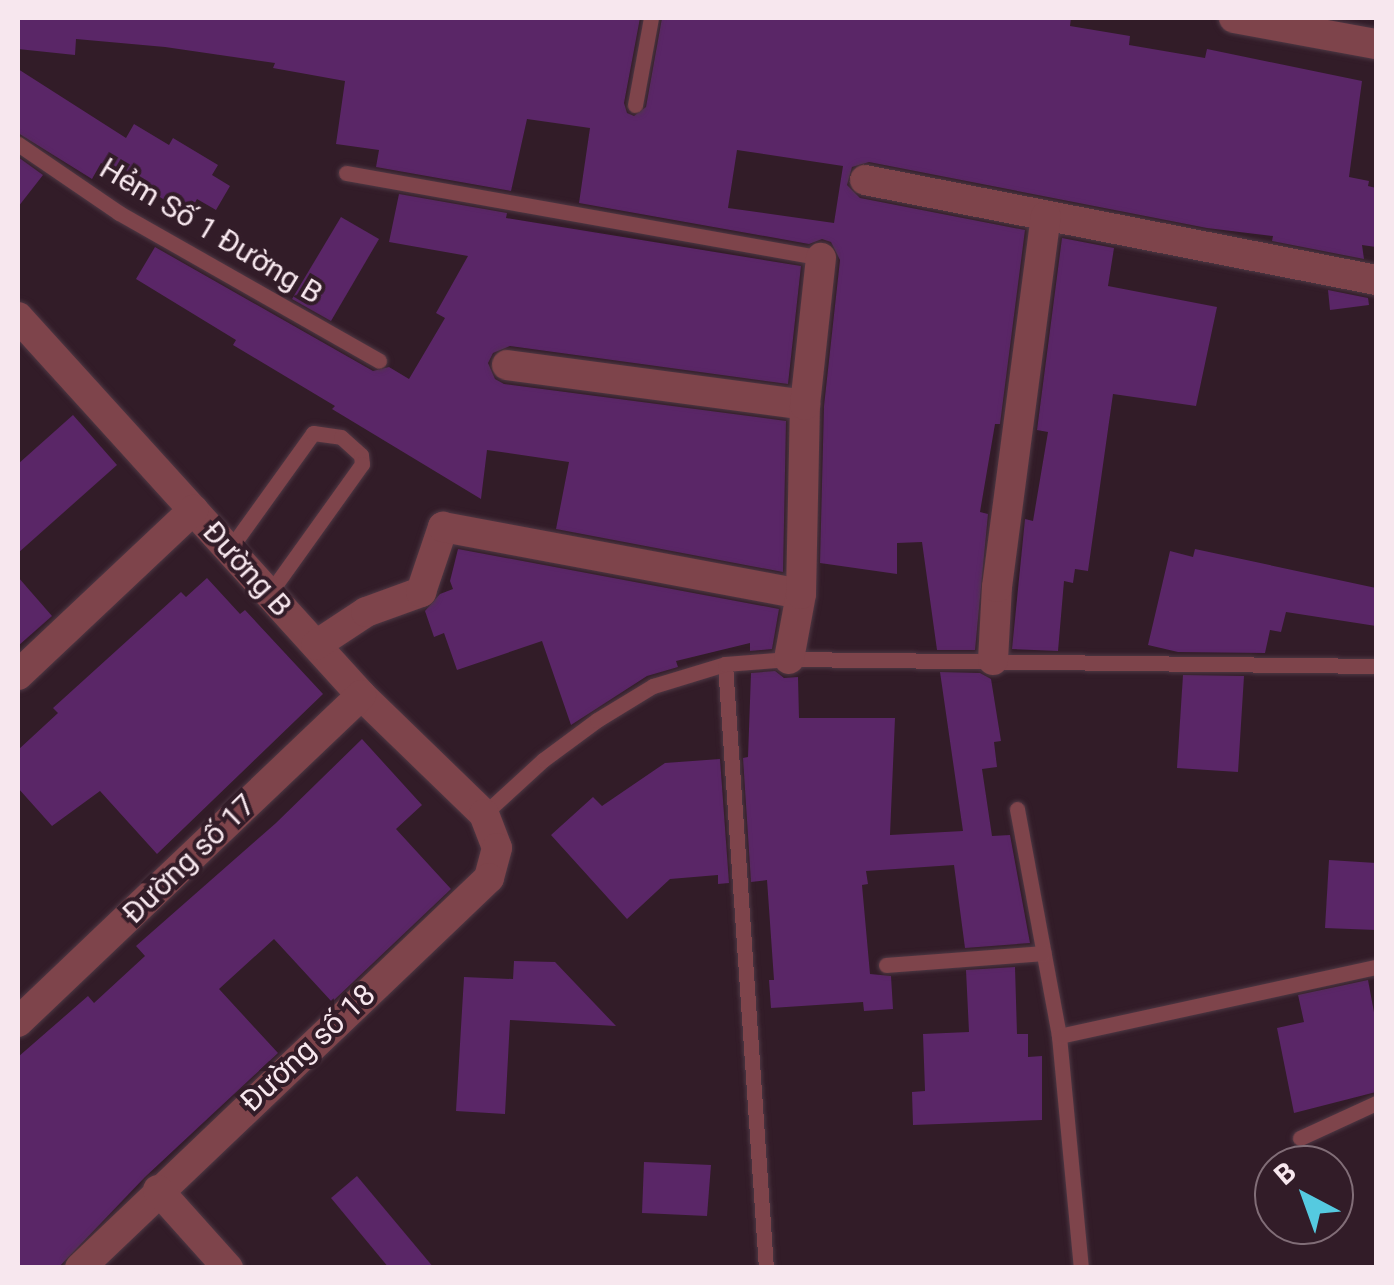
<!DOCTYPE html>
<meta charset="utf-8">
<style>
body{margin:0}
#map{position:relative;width:1394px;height:1285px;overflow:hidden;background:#321c28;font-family:Roboto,sans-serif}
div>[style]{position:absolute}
.building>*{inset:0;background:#5a2667}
.roads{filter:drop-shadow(0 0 2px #4e3844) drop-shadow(0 0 2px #4e3844)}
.service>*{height:15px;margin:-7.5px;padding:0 7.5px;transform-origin:7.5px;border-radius:7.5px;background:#7e444b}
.minor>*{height:30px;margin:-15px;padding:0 15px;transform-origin:15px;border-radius:15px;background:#7e444b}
span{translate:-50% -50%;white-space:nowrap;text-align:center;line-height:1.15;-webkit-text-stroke:8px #321c28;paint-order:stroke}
.street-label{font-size:30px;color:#f7e7ee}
.frame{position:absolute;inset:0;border:20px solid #f7e7ee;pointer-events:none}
.north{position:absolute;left:1254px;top:1145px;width:100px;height:100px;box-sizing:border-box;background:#321c28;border:2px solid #816d77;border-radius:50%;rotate:319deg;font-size:28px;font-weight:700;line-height:40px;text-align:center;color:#f7e7ee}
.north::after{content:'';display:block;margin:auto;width:35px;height:45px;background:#55cae0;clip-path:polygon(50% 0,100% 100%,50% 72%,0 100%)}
</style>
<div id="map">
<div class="building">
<div style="clip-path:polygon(evenodd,18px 18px,640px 18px,624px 103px,627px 113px,634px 116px,646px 107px,662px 18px,1071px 18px,1070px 26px,1130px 36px,1129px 45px,1205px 58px,1207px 49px,1362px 81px,1349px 177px,1369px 181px,1368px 186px,1376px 188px,1376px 247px,1362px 245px,1364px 259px,1272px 241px,1273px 236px,1207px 228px,869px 162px,852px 167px,847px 185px,860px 198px,1025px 230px,1000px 424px,995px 424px,980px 512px,988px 514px,975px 650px,937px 650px,922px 542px,897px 543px,897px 574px,820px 563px,824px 406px,840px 260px,831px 242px,822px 239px,809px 244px,579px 203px,590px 128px,527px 119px,511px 191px,376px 167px,379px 150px,336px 144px,345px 81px,273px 68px,275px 63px,165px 47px,76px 39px,75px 55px,18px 49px,18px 18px,737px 150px,843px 166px,834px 223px,728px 208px,737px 150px)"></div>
<div style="clip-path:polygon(18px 69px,126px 138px,134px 124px,169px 145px,173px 138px,218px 165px,212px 175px,230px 186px,216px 210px,197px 199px,189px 214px,101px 163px,92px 179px,18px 133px)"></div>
<div style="clip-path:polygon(18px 157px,43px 175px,18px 207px)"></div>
<div style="clip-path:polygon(399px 194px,507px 213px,506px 218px,801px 266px,788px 384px,510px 346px,493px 353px,488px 363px,495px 379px,504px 384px,786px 421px,783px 572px,556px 529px,569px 462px,487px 450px,481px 499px,332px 409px,335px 406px,233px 345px,236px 340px,136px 279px,155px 247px,373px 371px,389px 367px,409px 379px,445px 318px,436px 313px,468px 256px,389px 242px)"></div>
<div style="clip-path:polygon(341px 217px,379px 239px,331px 321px,292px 299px)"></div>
<div style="clip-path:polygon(1062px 238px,1114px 248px,1108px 286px,1217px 307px,1196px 406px,1113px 394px,1088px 571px,1075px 569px,1073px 583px,1064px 581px,1058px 651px,1012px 649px,1025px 519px,1033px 521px,1048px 432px,1037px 430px)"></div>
<div style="clip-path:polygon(1328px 290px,1368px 298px,1369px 305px,1330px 310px)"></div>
<div style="clip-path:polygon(73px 415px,117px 465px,18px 553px,18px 464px)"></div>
<div style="clip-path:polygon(458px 549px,779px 609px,772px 649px,750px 651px,750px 643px,676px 661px,678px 667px,647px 676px,571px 725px,542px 641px,457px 670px,444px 633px,434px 637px,425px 611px,440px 594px,453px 589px,450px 581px)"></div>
<div style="clip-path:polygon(1195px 549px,1376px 588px,1376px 626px,1286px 612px,1281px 632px,1270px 630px,1265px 653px,1178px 652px,1148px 645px,1170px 551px,1193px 557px)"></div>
<div style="clip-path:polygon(18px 577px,52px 616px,18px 646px)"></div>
<div style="clip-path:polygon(207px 578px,240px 614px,245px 610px,323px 694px,157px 854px,100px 791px,52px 826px,18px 788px,18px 750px,58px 713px,53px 708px,181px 592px,186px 597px)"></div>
<div style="clip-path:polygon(775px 671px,784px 678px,798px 677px,799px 718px,895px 718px,890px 835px,963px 831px,940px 672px,980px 673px,991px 679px,1001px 741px,994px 742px,997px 767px,982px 769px,992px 836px,1010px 835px,1030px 943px,965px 948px,954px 865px,866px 871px,868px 884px,862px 885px,870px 974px,891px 976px,893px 1009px,864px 1011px,863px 1002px,771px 1008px,769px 980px,774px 980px,767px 880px,751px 882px,743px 758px,748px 757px,751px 673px)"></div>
<div style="clip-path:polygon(1183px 675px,1244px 676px,1238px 772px,1177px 768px)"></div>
<div style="clip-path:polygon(362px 739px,422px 805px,396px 829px,451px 889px,332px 1002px,274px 939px,219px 989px,278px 1053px,145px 1177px,58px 1268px,18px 1268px,18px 1057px,88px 996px,94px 1003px,145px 956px,136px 946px,276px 823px)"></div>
<div style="clip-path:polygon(720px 759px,729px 883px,718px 884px,718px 875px,670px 879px,627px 919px,551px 835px,593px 797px,602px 806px,665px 763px)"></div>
<div style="clip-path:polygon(1329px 860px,1376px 863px,1376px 930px,1325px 928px)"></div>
<div style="clip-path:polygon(514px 961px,555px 962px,616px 1026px,510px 1020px,505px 1114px,456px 1111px,464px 977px,513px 979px)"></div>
<div style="clip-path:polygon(1015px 967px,1017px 1034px,1028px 1034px,1028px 1057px,1042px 1056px,1042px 1120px,913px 1125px,912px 1092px,925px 1091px,923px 1034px,969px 1032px,966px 970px)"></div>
<div style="clip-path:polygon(1368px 980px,1376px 1023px,1376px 1092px,1294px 1113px,1277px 1028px,1304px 1022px,1298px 995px)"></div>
<div style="clip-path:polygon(644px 1162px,711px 1165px,707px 1216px,642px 1213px)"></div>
<div style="clip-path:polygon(357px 1176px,434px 1268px,389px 1268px,331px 1198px)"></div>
</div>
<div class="roads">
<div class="service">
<div style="left:635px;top:105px;width:88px;rotate:-79.6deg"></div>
<div style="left:18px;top:144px;width:122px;rotate:34.3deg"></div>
<div style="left:119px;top:213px;width:299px;rotate:29.6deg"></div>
<div style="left:346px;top:173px;width:483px;rotate:10.1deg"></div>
<div style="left:229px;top:550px;width:144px;rotate:-54.3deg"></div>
<div style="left:313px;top:433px;width:28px;rotate:8deg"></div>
<div style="left:341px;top:437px;width:27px;rotate:42deg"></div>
<div style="left:361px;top:455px;width:9px;rotate:84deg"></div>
<div style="left:362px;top:464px;width:160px;rotate:125.6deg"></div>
<div style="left:725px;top:664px;width:605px;rotate:86.12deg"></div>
<div style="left:1017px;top:809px;width:231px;rotate:79.5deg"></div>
<div style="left:1059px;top:1036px;width:233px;rotate:84.6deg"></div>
<div style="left:484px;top:814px;width:80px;rotate:-42.5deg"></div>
<div style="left:543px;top:760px;width:67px;rotate:-36.5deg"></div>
<div style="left:597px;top:720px;width:66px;rotate:-31.3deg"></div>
<div style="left:653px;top:686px;width:75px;rotate:-17deg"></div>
<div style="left:725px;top:664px;width:64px;rotate:-4.5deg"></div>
<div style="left:789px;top:659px;width:587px;rotate:0.68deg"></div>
<div style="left:886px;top:965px;width:158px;rotate:-4.3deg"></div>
<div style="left:1059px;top:1036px;width:324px;rotate:-12.3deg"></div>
<div style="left:1300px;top:1138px;width:84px;rotate:-24.7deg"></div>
</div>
<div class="minor">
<div style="left:1234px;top:18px;width:144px;rotate:10.4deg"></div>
<div style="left:865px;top:180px;width:521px;rotate:11.07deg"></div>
<div style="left:18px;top:317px;width:510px;rotate:47.78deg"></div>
<div style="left:361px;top:695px;width:171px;rotate:44.1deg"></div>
<div style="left:484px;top:814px;width:36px;rotate:69deg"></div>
<div style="left:497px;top:848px;width:31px;rotate:105deg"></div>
<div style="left:489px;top:878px;width:565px;rotate:136.36deg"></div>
<div style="left:507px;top:365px;width:301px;rotate:7.6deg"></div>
<div style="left:316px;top:645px;width:60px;rotate:-33.4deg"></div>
<div style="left:366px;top:612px;width:59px;rotate:-20deg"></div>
<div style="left:421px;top:592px;width:69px;rotate:-71.3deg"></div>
<div style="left:443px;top:527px;width:364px;rotate:10.6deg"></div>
<div style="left:789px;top:659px;width:66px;rotate:-79.5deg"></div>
<div style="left:801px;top:594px;width:189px;rotate:-88.8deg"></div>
<div style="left:805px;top:405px;width:148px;rotate:-83.8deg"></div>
<div style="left:993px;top:660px;width:73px;rotate:-86.9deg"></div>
<div style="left:997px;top:587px;width:374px;rotate:-82.5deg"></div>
<div style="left:18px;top:675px;width:241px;rotate:-43.3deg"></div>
<div style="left:18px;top:1022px;width:474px;rotate:-43.6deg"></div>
<div style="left:158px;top:1190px;width:105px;rotate:48.1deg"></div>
</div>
</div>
<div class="street-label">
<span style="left:211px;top:231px;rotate:31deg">Hẻm Số 1 Đường B</span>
<span style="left:247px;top:569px;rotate:48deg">Đường B</span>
<span style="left:189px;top:859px;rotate:-44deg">Đường số 17</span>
<span style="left:308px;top:1048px;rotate:-43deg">Đường số 18</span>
</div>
<div class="frame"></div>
<div class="north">B</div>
</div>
